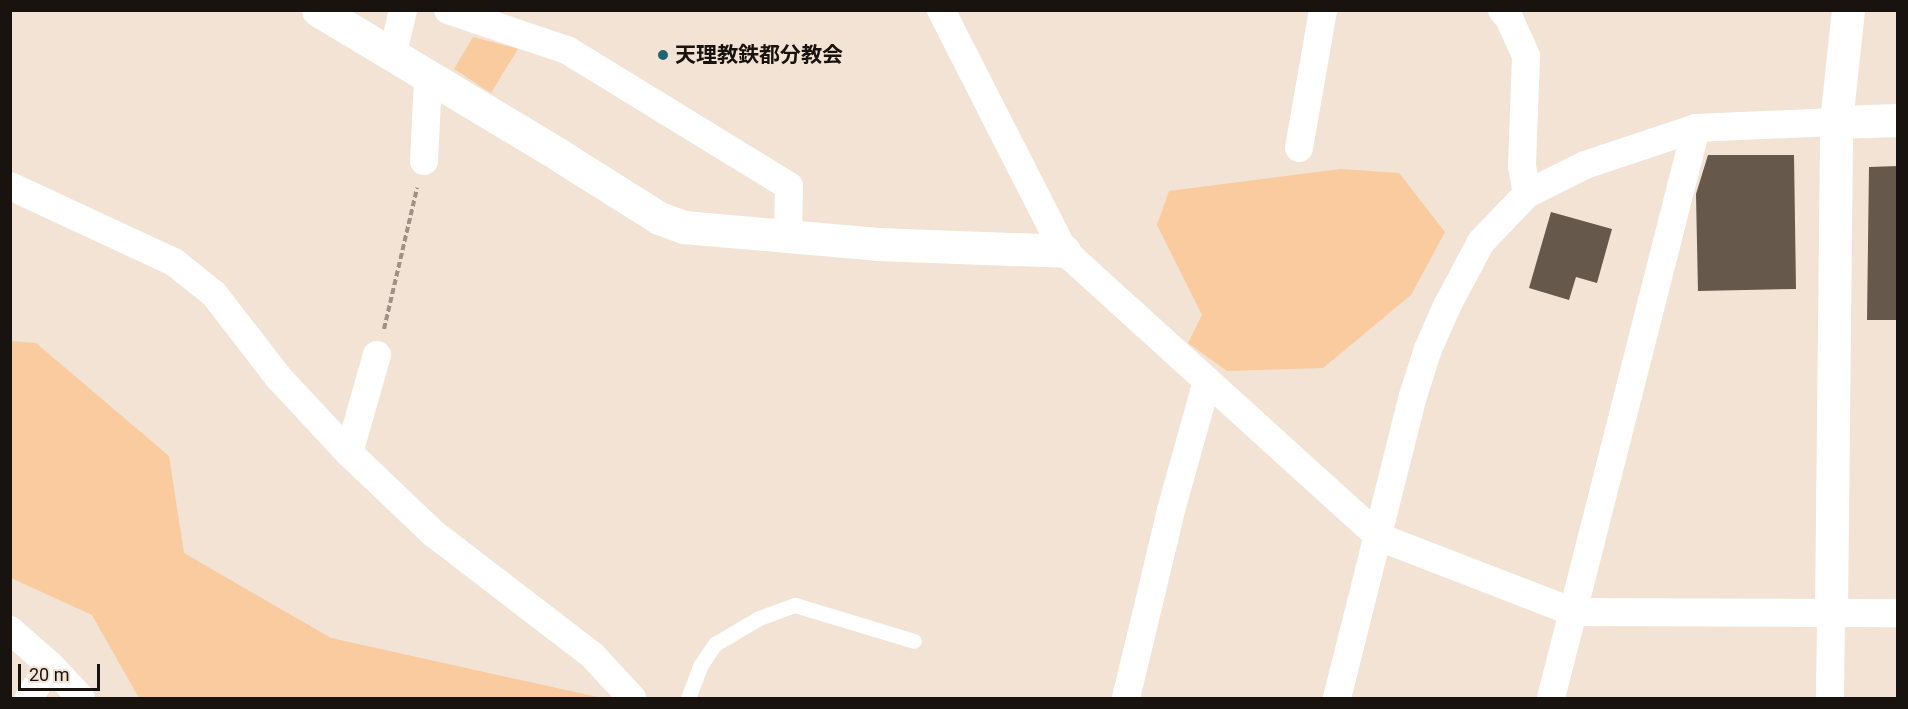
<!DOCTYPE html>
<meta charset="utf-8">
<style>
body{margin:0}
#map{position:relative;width:1908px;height:709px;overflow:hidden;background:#f2e3d4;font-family:Roboto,"Noto Sans JP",sans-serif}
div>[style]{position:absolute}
.green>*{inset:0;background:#f9cb9f}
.building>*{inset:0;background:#66594c}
.path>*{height:4px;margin-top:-2px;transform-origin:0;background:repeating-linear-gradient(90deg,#9d9186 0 6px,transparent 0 9px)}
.lane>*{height:15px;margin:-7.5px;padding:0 7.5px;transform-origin:7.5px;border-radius:7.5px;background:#fff}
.street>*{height:28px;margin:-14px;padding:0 14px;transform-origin:14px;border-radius:14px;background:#fff}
.secondary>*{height:33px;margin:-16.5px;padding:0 16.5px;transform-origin:16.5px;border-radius:16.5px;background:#fff}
.dots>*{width:16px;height:16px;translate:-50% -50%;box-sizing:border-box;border:3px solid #f2e3d4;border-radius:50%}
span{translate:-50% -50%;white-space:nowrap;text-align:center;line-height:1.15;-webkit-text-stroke:6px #f2e3d4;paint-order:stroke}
.poi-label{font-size:21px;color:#18130e;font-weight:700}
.left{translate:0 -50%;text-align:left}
.frame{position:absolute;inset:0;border:12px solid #18130e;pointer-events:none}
.scale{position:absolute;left:18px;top:664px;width:82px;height:27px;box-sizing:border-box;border:3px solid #18130e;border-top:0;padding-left:8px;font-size:18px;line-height:21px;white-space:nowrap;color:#18130e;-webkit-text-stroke:4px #f2e3d4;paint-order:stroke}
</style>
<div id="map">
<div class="green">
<div style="clip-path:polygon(473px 37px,518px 49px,491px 93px,454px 69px)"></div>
<div style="clip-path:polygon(1341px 169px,1399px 173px,1445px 232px,1411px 295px,1323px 368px,1227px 371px,1188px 343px,1202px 315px,1157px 225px,1169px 191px)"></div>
<div style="clip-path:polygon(11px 341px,36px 343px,169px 456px,184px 553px,331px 638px,602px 698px,139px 698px,92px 615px,11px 578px)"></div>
</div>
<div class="building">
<div style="clip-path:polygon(1708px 155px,1794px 155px,1796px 289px,1698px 291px,1696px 194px)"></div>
<div style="clip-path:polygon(1898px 166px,1898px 320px,1867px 320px,1869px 167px)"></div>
<div style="clip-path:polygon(1551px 212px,1612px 229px,1597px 283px,1576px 277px,1569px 300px,1529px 288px)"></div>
</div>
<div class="path">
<div style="left:384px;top:329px;width:145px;rotate:-76.8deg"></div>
</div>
<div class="lane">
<div style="left:688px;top:698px;width:34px;rotate:-69deg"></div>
<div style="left:700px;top:666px;width:27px;rotate:-56deg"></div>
<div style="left:715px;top:644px;width:51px;rotate:-30.6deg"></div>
<div style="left:759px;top:618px;width:38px;rotate:-20deg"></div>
<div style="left:795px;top:605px;width:124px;rotate:16.8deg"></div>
</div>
<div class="street">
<div style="left:448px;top:10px;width:126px;rotate:18.6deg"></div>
<div style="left:567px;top:50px;width:260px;rotate:31.5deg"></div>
<div style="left:789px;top:186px;width:50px;rotate:91.1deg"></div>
<div style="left:941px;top:10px;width:271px;rotate:63deg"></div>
<div style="left:1064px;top:251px;width:425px;rotate:42.2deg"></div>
<div style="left:1379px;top:537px;width:208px;rotate:21.1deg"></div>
<div style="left:1573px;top:612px;width:325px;rotate:0.2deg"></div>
<div style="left:1502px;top:10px;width:11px;rotate:49deg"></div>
<div style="left:1509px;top:18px;width:42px;rotate:65.9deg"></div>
<div style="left:1526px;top:56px;width:110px;rotate:92.1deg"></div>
<div style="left:1522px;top:166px;width:28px;rotate:80deg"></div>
<div style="left:392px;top:57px;width:48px;rotate:-76.8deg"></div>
<div style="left:1299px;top:148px;width:140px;rotate:-80.1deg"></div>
<div style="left:424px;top:161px;width:83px;rotate:-87.2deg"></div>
<div style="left:10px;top:186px;width:181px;rotate:24.9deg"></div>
<div style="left:174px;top:262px;width:51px;rotate:38.7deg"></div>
<div style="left:214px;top:294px;width:106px;rotate:52.3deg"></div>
<div style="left:279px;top:378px;width:103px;rotate:47deg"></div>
<div style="left:349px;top:453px;width:116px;rotate:43.6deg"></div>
<div style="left:433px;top:533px;width:200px;rotate:37.5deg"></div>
<div style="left:592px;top:655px;width:59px;rotate:47.1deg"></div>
<div style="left:349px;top:453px;width:102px;rotate:-74.1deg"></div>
<div style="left:10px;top:630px;width:53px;rotate:41.2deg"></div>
<div style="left:50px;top:665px;width:45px;rotate:46.8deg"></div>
<div style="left:29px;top:698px;width:39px;rotate:-58deg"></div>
<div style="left:1126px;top:698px;width:193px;rotate:-76.5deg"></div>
<div style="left:1171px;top:510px;width:134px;rotate:-74.4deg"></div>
<div style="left:1337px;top:698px;width:311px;rotate:-75.9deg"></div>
<div style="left:1413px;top:396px;width:49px;rotate:-72.3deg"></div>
<div style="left:1428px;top:349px;width:47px;rotate:-66.2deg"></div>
<div style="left:1447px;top:306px;width:72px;rotate:-62deg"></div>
<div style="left:1481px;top:242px;width:66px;rotate:-46.2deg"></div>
<div style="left:1527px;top:194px;width:65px;rotate:-26.6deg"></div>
<div style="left:1585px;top:165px;width:117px;rotate:-18.4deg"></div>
<div style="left:1696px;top:128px;width:140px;rotate:-2.5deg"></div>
<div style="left:1551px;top:698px;width:588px;rotate:-75.73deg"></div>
<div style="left:1830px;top:698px;width:86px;rotate:-89.3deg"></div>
</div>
<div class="secondary">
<div style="left:318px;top:10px;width:281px;rotate:31deg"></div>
<div style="left:559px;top:155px;width:118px;rotate:32.2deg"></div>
<div style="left:659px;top:218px;width:27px;rotate:20deg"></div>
<div style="left:684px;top:227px;width:194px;rotate:5deg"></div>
<div style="left:877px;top:244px;width:187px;rotate:2.1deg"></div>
<div style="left:1836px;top:122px;width:62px;rotate:-1.8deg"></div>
<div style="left:1831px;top:612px;width:490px;rotate:-89.4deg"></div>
<div style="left:1836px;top:122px;width:113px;rotate:-83.9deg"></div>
</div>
<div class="dots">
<div style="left:663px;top:55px;background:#1d6474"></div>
</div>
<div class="poi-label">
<span class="left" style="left:675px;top:55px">天理教鉄都分教会</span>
</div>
<div class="frame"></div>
<div class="scale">20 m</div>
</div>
